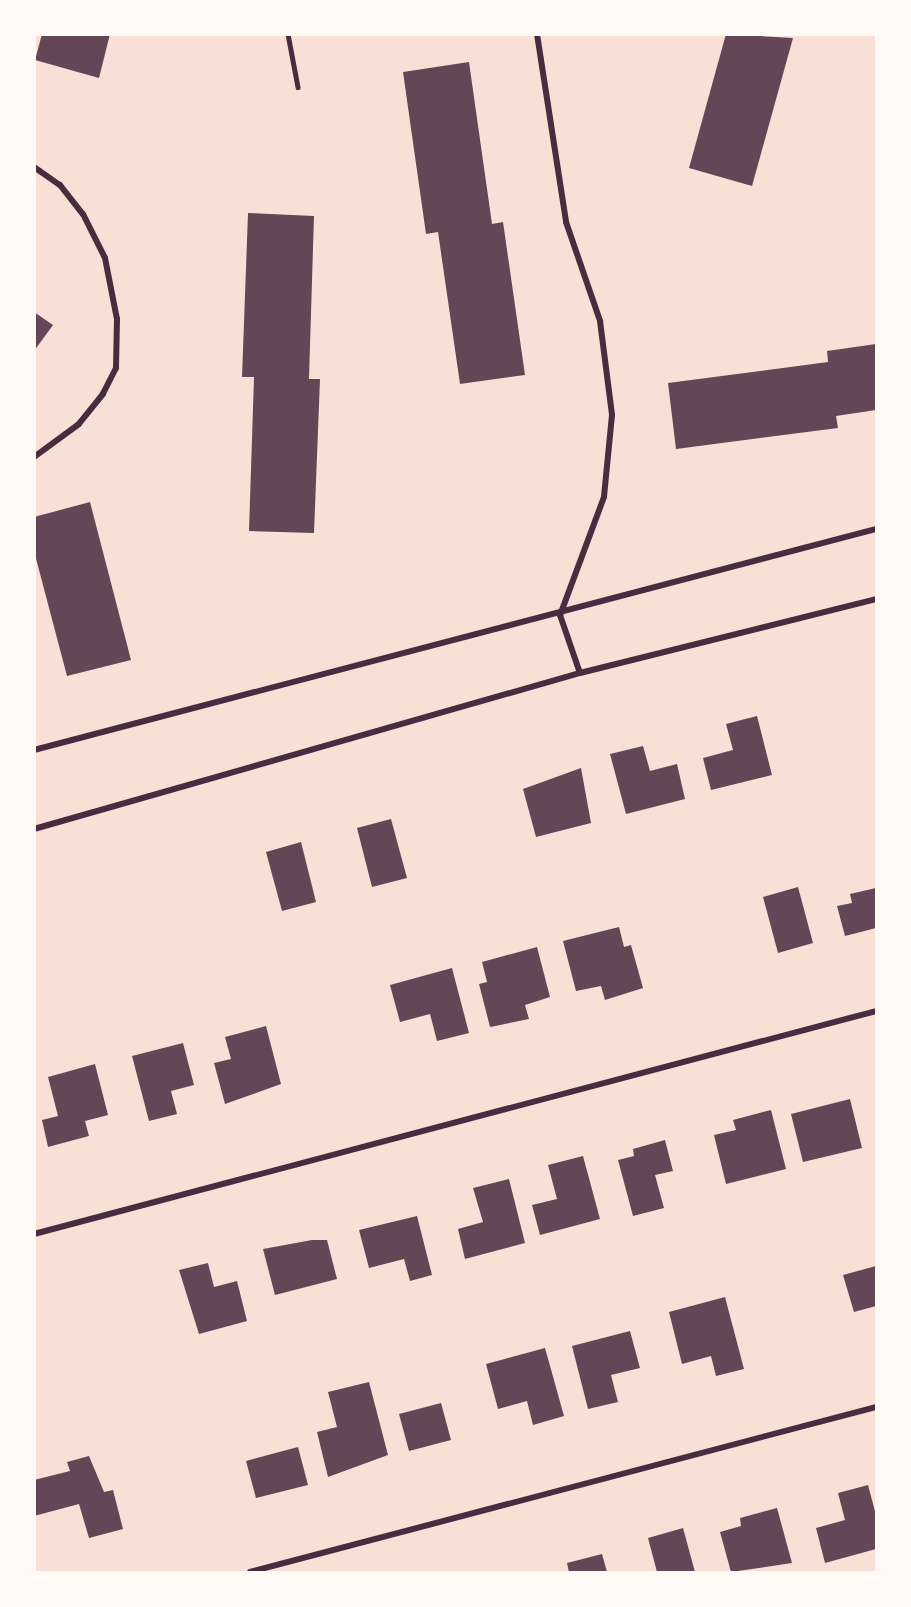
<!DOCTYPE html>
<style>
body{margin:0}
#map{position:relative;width:911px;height:1607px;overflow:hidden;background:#f7e1d7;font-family:"Times New Roman",serif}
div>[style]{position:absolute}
.building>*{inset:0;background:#644757}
.service>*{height:4.5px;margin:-2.25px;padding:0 2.25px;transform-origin:2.25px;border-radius:2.25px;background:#4a2c40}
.minor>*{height:6px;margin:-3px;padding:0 3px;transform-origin:3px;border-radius:3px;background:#4a2c40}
span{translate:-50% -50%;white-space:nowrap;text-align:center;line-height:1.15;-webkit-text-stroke:4.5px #fffaf5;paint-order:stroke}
.frame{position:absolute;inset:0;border:36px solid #fffaf5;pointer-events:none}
</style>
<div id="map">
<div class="building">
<div style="clip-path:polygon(42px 34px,110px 34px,99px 78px,35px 60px)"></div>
<div style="clip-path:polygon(726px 34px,793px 38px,752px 186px,689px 168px)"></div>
<div style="clip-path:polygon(469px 62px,492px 224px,503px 222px,525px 375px,460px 384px,438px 232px,426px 234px,403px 72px)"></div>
<div style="clip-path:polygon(248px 213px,314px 216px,309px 379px,320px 379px,314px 533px,249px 531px,254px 377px,242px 377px)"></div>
<div style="clip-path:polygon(34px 312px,53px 325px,34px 351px)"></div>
<div style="clip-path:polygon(876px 344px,876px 410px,836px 416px,838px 428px,676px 449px,668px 383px,828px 362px,827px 351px)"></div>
<div style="clip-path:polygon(90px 502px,131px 660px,67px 676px,34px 551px,34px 517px)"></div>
<div style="clip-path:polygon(757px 716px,772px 775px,711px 790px,703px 758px,733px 750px,726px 724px)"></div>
<div style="clip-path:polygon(643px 746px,650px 771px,677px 764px,685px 799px,626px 814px,610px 754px)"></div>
<div style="clip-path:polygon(581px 768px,591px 823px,536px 837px,523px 789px)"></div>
<div style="clip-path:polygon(391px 819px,407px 878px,372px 887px,357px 828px)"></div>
<div style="clip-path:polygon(301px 842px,316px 902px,282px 911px,266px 852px)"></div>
<div style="clip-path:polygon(798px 887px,813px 943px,778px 953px,763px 897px)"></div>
<div style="clip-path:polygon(876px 888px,876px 928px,845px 936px,837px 906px,852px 903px,850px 894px)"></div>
<div style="clip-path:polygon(619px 927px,624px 947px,631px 945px,643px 988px,605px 1000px,601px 986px,576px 991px,563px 941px)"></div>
<div style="clip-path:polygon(537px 947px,550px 997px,525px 1005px,529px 1019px,490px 1027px,479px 984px,487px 982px,482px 962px)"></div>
<div style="clip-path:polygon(452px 968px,469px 1033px,437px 1041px,430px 1014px,400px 1022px,390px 985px)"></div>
<div style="clip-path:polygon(266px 1026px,281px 1084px,225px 1104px,214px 1063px,231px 1059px,225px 1037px)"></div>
<div style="clip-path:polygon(183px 1043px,194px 1085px,171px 1091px,177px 1114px,149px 1121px,132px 1056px)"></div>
<div style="clip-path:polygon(95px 1064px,108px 1115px,85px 1121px,89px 1136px,48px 1147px,42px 1120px,58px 1116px,48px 1077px)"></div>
<div style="clip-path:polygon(850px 1099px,862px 1148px,803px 1162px,791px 1114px)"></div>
<div style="clip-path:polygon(771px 1110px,786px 1169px,726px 1184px,714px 1135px,736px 1130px,733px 1120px)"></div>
<div style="clip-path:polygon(665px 1140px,673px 1171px,655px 1175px,664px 1208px,633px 1216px,618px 1160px,634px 1156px,633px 1149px)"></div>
<div style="clip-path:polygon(583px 1156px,600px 1219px,540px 1235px,532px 1205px,557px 1199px,548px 1165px)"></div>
<div style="clip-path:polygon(509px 1179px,525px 1243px,465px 1259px,458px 1229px,483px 1222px,473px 1188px)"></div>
<div style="clip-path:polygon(417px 1216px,432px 1275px,410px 1281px,404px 1259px,369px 1268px,359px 1230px)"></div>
<div style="clip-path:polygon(312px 1240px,327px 1240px,337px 1279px,275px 1295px,263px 1249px)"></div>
<div style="clip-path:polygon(208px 1263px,214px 1287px,237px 1281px,247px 1321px,199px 1334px,179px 1270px)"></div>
<div style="clip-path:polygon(876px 1266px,876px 1306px,854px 1312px,843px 1275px)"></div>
<div style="clip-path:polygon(725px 1297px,744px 1369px,716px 1376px,711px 1356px,682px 1364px,669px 1312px)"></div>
<div style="clip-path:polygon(630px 1331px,640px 1368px,611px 1375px,618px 1402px,588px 1409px,572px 1346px)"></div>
<div style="clip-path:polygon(545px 1348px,564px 1416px,533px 1425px,527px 1401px,498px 1409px,486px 1364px)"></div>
<div style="clip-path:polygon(369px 1382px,388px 1455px,328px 1477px,317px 1432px,337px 1427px,328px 1392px)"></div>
<div style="clip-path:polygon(441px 1403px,451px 1440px,409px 1451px,399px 1414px)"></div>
<div style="clip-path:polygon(298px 1447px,308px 1485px,256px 1498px,246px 1461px)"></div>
<div style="clip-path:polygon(89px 1456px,104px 1492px,113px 1490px,123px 1529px,89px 1538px,79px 1504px,34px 1516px,34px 1480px,70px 1471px,67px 1462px)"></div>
<div style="clip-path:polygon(868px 1485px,876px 1515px,876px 1549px,825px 1563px,816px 1528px,845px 1520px,838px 1493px)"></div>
<div style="clip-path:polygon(777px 1508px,792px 1563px,731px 1572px,720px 1532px,741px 1526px,740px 1518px)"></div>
<div style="clip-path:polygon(683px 1528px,695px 1572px,657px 1572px,648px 1538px)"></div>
<div style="clip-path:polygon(602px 1554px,607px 1572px,569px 1572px,567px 1563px)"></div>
</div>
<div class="service">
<div style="left:288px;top:34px;width:54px;rotate:79.3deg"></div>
</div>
<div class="minor">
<div style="left:537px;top:34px;width:190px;rotate:81.2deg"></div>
<div style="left:566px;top:222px;width:105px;rotate:71deg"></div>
<div style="left:600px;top:321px;width:95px;rotate:82.7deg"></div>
<div style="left:612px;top:415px;width:82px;rotate:95.6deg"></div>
<div style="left:604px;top:497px;width:126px;rotate:110.4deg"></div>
<div style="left:560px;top:615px;width:61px;rotate:71deg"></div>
<div style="left:34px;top:167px;width:32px;rotate:35deg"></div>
<div style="left:60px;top:185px;width:37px;rotate:52deg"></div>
<div style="left:83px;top:214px;width:49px;rotate:63.4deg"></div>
<div style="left:105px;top:258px;width:62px;rotate:78.9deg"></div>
<div style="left:117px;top:319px;width:49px;rotate:91.2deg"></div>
<div style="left:116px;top:368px;width:29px;rotate:117deg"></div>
<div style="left:103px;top:394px;width:38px;rotate:129deg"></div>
<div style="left:79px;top:424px;width:56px;rotate:143.7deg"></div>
<div style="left:34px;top:750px;width:871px;rotate:-14.71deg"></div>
<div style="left:34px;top:829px;width:568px;rotate:-15.95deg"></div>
<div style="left:580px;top:673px;width:305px;rotate:-14deg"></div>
<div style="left:34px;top:1234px;width:871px;rotate:-14.83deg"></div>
<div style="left:250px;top:1572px;width:647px;rotate:-14.77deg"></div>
</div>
<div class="frame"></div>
</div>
